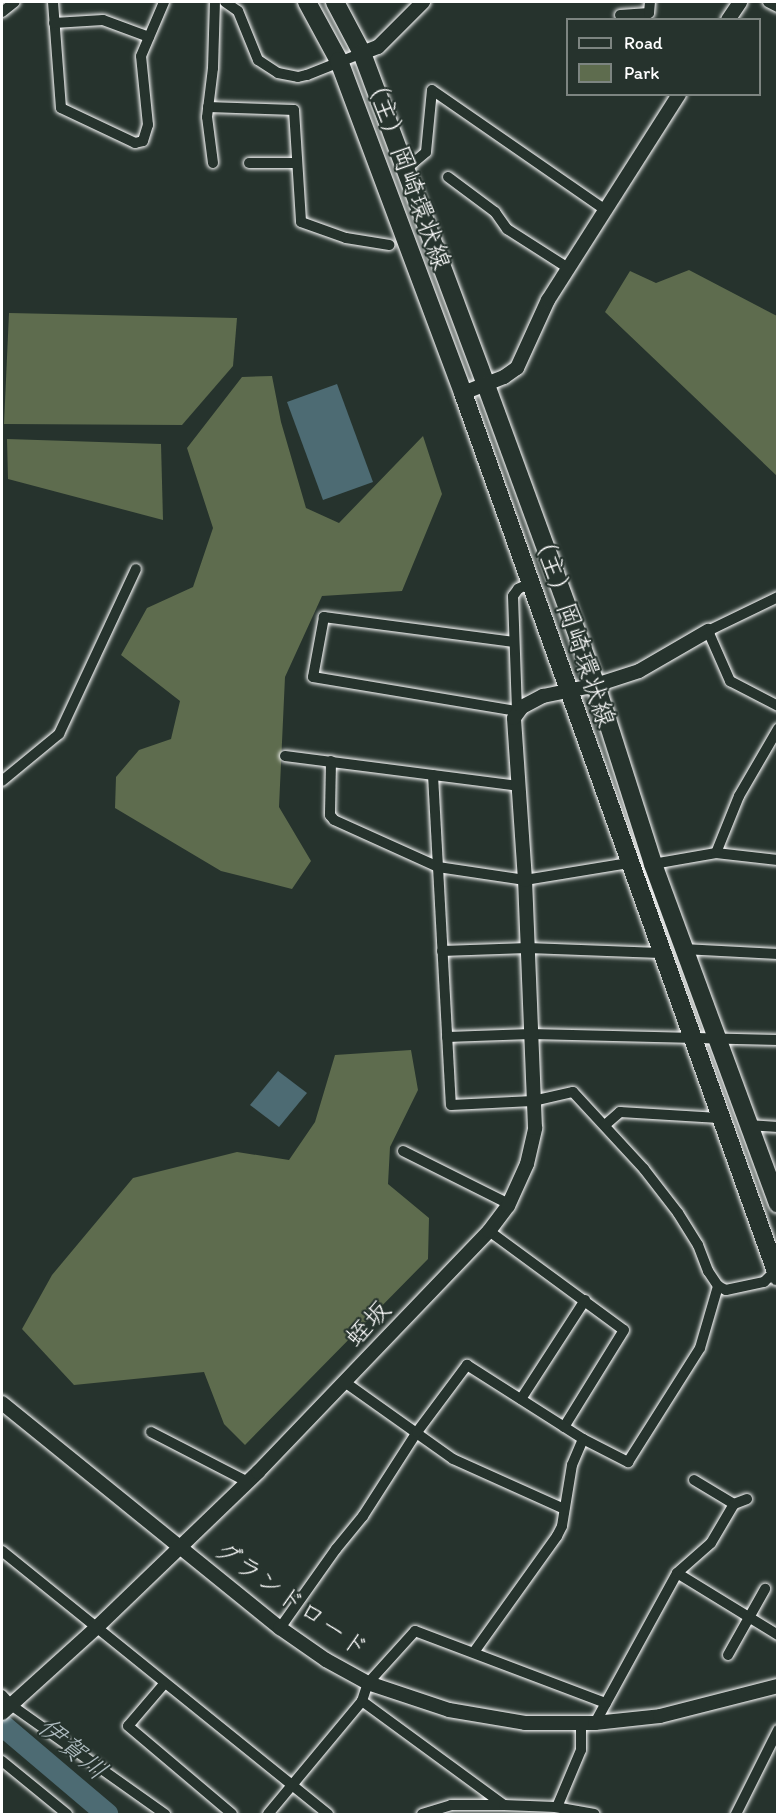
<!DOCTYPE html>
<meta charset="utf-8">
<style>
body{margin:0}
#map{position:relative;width:779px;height:1816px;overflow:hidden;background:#26332d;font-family:Itim,"Klee One",sans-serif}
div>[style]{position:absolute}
.green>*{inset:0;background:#5e6c4e}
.water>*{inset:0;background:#4d6b73}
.river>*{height:22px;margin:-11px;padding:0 11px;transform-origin:11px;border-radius:11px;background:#4d6b73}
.roads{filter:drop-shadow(0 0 2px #fff) drop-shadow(0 0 2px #fff)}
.minor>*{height:10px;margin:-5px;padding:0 5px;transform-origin:5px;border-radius:5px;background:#26332d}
.tertiary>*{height:14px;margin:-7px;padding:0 7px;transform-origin:7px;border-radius:7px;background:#26332d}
.primary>*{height:18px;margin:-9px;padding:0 9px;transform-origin:9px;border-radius:9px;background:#26332d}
span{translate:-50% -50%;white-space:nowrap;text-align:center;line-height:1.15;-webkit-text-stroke:4.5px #26332d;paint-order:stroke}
.street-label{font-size:26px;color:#fff}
.water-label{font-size:27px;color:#afbcc0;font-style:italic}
.frame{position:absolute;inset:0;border:3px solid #fff;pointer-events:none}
.legend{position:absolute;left:566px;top:18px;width:195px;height:78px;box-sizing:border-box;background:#26332d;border:2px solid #7d8581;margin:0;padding:8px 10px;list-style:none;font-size:18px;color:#fff}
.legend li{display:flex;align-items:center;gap:12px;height:30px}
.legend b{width:30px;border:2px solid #7d8581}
</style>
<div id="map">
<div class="green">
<div style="clip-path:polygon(689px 270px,777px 316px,777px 476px,605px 312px,630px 271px,656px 283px)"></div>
<div style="clip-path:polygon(9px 313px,237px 318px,233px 366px,182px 425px,4px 424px)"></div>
<div style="clip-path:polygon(272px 376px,281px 422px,306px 508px,339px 523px,423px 436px,442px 494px,402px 591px,322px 596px,285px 677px,279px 807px,311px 861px,292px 889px,221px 871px,115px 808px,116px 777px,139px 750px,171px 739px,180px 701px,121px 655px,147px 608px,193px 587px,213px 528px,187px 448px,242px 377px)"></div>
<div style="clip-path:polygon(7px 439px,161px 444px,163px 520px,8px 479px)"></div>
<div style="clip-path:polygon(411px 1050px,418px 1090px,390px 1147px,388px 1184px,429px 1218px,428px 1259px,245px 1445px,224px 1424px,204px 1372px,74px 1385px,22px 1329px,52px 1275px,133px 1178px,237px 1152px,289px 1160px,315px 1122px,335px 1055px)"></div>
</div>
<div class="water">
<div style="clip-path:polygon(337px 384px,373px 482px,323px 500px,287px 402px)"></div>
<div style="clip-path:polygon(278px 1071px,307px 1093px,279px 1127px,250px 1105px)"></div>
</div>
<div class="river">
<div style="left:2px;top:1725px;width:138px;rotate:40.3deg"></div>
</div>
<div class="roads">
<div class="minor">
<div style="left:53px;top:2px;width:106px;rotate:85.7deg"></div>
<div style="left:61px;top:108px;width:82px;rotate:25.3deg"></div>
<div style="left:135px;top:143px;width:8px;rotate:-14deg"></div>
<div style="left:143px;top:141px;width:17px;rotate:-73deg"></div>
<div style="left:148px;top:125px;width:69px;rotate:-95.8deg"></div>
<div style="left:141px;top:56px;width:59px;rotate:-66.9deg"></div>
<div style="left:225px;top:2px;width:16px;rotate:35deg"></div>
<div style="left:238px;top:11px;width:53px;rotate:67.8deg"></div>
<div style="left:258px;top:60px;width:24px;rotate:33deg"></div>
<div style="left:278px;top:73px;width:20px;rotate:11deg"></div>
<div style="left:298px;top:77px;width:9px;rotate:-13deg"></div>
<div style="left:307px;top:75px;width:59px;rotate:-21.8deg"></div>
<div style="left:768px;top:2px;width:11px;rotate:27deg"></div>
<div style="left:2px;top:12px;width:16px;rotate:-38deg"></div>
<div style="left:620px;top:15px;width:29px;rotate:-4deg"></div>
<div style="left:649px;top:13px;width:11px;rotate:-85deg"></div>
<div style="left:54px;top:23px;width:49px;rotate:-3.5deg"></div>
<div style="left:103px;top:20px;width:49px;rotate:20.3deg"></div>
<div style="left:208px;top:107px;width:86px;rotate:2deg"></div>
<div style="left:294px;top:110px;width:112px;rotate:86.4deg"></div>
<div style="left:301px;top:222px;width:48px;rotate:19.6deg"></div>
<div style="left:346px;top:238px;width:44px;rotate:9.2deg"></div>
<div style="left:213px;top:163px;width:46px;rotate:-97.4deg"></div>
<div style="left:207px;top:117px;width:49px;rotate:-83deg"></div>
<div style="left:213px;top:68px;width:66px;rotate:-88.3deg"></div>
<div style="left:249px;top:163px;width:48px"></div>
<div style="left:406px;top:169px;width:26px;rotate:-40deg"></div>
<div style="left:426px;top:152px;width:62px;rotate:-84.5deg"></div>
<div style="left:432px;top:90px;width:209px;rotate:34.7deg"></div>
<div style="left:448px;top:177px;width:59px;rotate:36.7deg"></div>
<div style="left:495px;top:212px;width:21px;rotate:55deg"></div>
<div style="left:507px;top:229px;width:72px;rotate:32.6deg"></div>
<div style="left:778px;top:597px;width:78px;rotate:154.1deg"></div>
<div style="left:708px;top:631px;width:55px;rotate:66.3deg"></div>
<div style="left:730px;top:681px;width:54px;rotate:27.5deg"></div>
<div style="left:514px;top:642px;width:192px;rotate:-172.5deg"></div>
<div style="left:324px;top:617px;width:61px;rotate:100.4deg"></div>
<div style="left:313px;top:677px;width:207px;rotate:9.5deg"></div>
<div style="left:517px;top:711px;width:115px;rotate:-92deg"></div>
<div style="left:513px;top:596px;width:9px;rotate:-54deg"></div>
<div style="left:518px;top:589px;width:13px;rotate:-27deg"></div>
<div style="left:285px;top:756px;width:237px;rotate:7.3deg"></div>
<div style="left:331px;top:761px;width:54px;rotate:91.1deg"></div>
<div style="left:330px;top:815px;width:6px;rotate:51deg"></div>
<div style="left:334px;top:820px;width:114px;rotate:24.3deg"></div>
<div style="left:438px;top:867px;width:88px;rotate:8.5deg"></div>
<div style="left:525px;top:880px;width:105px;rotate:-9.3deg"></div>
<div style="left:433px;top:775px;width:330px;rotate:86.9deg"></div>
<div style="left:451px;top:1105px;width:82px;rotate:-2.8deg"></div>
<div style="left:533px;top:1101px;width:41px;rotate:-12.7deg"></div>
<div style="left:573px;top:1092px;width:105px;rotate:47.3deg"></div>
<div style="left:644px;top:1169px;width:56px;rotate:52.3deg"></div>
<div style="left:678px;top:1213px;width:38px;rotate:58deg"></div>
<div style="left:698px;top:1245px;width:28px;rotate:69deg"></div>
<div style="left:708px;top:1271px;width:18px;rotate:56deg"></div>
<div style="left:718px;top:1286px;width:9px;rotate:27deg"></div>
<div style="left:726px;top:1290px;width:39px;rotate:-12deg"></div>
<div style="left:764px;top:1282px;width:16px;rotate:-45deg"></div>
<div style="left:2px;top:781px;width:74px;rotate:-39.5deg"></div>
<div style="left:59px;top:734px;width:182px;rotate:-65deg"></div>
<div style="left:716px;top:853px;width:61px;rotate:-68deg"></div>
<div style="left:739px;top:796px;width:78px;rotate:-59.8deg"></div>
<div style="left:653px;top:864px;width:64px;rotate:-9.9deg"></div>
<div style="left:716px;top:853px;width:62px;rotate:6.4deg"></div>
<div style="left:683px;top:949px;width:95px;rotate:3deg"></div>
<div style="left:442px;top:951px;width:86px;rotate:-2deg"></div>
<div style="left:528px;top:948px;width:132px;rotate:2.2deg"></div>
<div style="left:447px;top:1037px;width:84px;rotate:-2deg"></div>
<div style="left:531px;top:1034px;width:247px;rotate:1.4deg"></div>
<div style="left:605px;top:1125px;width:20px;rotate:-41deg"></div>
<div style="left:620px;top:1112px;width:99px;rotate:3.5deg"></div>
<div style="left:748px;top:1125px;width:30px;rotate:4deg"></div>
<div style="left:403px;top:1151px;width:119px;rotate:26.6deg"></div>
<div style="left:489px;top:1231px;width:167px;rotate:36.3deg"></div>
<div style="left:624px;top:1330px;width:114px;rotate:121.7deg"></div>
<div style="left:346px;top:1383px;width:131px;rotate:35.4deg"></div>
<div style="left:453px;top:1459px;width:122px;rotate:24.2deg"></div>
<div style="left:521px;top:1399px;width:118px;rotate:-57.1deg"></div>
<div style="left:151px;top:1432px;width:109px;rotate:27.3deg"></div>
<div style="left:694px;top:1480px;width:47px;rotate:31deg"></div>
<div style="left:2px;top:1551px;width:419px;rotate:38.9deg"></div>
<div style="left:677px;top:1573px;width:119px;rotate:31.5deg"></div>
<div style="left:280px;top:1628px;width:97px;rotate:-54.7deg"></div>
<div style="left:336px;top:1549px;width:43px;rotate:-50.7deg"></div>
<div style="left:363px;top:1516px;width:100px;rotate:-57.3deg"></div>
<div style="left:417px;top:1432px;width:84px;rotate:-53.3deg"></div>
<div style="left:467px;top:1365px;width:138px;rotate:32.5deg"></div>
<div style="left:583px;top:1439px;width:51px;rotate:27.1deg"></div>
<div style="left:628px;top:1462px;width:135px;rotate:-57.7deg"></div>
<div style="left:700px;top:1348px;width:65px;rotate:-73.8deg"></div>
<div style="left:474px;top:1652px;width:143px;rotate:-54.4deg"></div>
<div style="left:557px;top:1536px;width:11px;rotate:-63deg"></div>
<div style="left:562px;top:1526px;width:62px;rotate:-80.7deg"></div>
<div style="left:572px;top:1465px;width:28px;rotate:-67deg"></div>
<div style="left:728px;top:1655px;width:76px;rotate:-60.7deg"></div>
<div style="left:164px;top:1684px;width:55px;rotate:130.6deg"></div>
<div style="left:128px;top:1726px;width:136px;rotate:40.2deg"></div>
<div style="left:2px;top:1695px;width:13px;rotate:48deg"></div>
<div style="left:11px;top:1705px;width:189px;rotate:35.3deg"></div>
<div style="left:595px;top:1723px;width:171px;rotate:-61.3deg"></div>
<div style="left:677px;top:1573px;width:45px;rotate:-41.4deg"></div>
<div style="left:711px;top:1543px;width:45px;rotate:-59.5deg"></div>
<div style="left:734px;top:1504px;width:14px;rotate:-21deg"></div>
<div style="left:2px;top:1761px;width:84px;rotate:39.2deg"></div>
<div style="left:504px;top:1805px;width:176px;rotate:-143.8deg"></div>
<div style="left:362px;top:1701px;width:19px;rotate:-72deg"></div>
<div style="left:368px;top:1683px;width:70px;rotate:-47.9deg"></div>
<div style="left:415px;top:1631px;width:204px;rotate:20.7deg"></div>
<div style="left:557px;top:1807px;width:62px;rotate:-67.2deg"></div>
<div style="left:581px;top:1750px;width:27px;rotate:-90deg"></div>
<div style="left:268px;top:1814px;width:147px;rotate:-50.2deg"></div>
<div style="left:422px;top:1814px;width:30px;rotate:-17deg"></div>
<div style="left:451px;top:1805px;width:53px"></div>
<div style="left:504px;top:1805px;width:51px;rotate:2.2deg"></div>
<div style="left:555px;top:1807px;width:40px;rotate:10deg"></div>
<div style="left:736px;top:1814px;width:94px;rotate:-63.4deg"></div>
</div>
<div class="tertiary">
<div style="left:728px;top:20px;width:22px;rotate:-56deg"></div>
<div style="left:362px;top:53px;width:17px;rotate:-21deg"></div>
<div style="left:378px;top:47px;width:64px;rotate:-45deg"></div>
<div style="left:463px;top:393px;width:44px;rotate:-21.3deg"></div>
<div style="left:504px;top:377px;width:16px;rotate:-35deg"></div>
<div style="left:517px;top:368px;width:75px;rotate:-65.5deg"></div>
<div style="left:548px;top:300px;width:244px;rotate:-57.5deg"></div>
<div style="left:2px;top:1403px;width:358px;rotate:39deg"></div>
<div style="left:280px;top:1628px;width:56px;rotate:34.8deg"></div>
<div style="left:326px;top:1660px;width:48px;rotate:28.7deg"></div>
<div style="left:368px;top:1683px;width:85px;rotate:18.4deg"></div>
<div style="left:449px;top:1710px;width:77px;rotate:9.7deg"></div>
<div style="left:525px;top:1723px;width:70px"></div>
<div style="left:595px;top:1723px;width:65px;rotate:-6.1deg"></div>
<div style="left:660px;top:1716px;width:122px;rotate:-14.3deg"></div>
<div style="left:2px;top:1713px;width:127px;rotate:-42.1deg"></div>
<div style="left:96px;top:1628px;width:225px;rotate:-43.9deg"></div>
<div style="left:258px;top:1472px;width:334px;rotate:-46.2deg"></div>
<div style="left:489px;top:1231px;width:31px;rotate:-53deg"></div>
<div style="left:508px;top:1206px;width:46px;rotate:-65.7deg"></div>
<div style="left:527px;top:1164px;width:37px;rotate:-77deg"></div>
<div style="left:535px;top:1128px;width:248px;rotate:-92.3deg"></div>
<div style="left:525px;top:880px;width:162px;rotate:-93.9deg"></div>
<div style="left:514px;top:718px;width:14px;rotate:-54deg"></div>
<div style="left:522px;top:707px;width:24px;rotate:-28deg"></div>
<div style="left:543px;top:696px;width:54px;rotate:-11.7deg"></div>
<div style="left:596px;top:685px;width:45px;rotate:-18deg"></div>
<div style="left:639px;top:671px;width:80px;rotate:-30.1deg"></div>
</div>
<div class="primary">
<div style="left:307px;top:2px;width:67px;rotate:61.5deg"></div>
<div style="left:339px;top:61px;width:354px;rotate:69.5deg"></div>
<div style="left:463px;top:393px;width:938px;rotate:70.39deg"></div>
<div style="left:335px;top:2px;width:58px;rotate:62.1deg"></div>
<div style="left:362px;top:53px;width:354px;rotate:69.5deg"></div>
<div style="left:486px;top:385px;width:320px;rotate:69.9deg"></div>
<div style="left:596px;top:685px;width:188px;rotate:72.3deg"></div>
<div style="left:653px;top:864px;width:362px;rotate:69.8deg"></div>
</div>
</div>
<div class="street-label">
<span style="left:407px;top:171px;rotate:70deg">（主）岡崎環状線</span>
<span style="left:573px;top:628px;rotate:71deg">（主）岡崎環状線</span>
<span style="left:368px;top:1324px;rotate:-47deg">蛭坂</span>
<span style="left:291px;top:1599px;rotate:35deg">グランドロード</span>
</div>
<div class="water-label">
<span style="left:73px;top:1748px;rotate:40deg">伊賀川</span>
</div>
<div class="frame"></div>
<ul class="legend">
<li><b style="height:8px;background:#26332d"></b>Road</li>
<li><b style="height:16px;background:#5e6c4e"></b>Park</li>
</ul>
</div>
